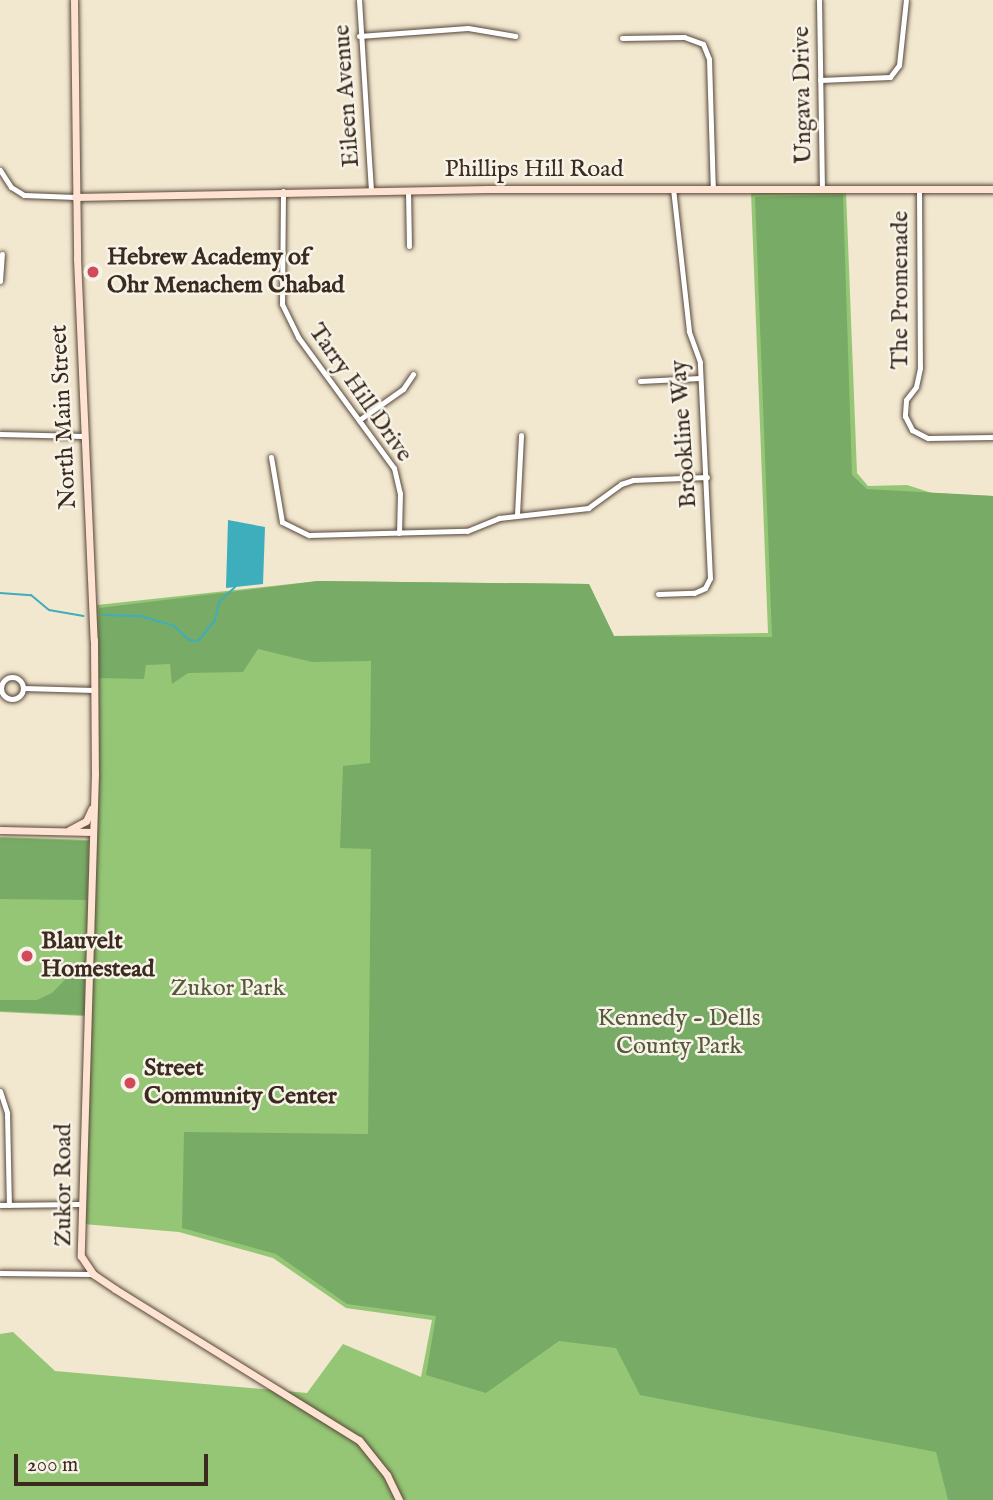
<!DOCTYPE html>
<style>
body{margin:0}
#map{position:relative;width:993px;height:1500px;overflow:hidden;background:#f2e7cf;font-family:"IM FELL English",serif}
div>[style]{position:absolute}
.green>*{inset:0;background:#95c675}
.forest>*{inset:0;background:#78ab66}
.water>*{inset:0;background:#3eadbc}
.stream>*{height:2px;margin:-1px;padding:0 1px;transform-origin:1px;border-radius:1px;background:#3eadbc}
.roads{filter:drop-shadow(0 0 2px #564639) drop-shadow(0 0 2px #564639)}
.street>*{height:5px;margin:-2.5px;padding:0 2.5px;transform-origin:2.5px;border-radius:2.5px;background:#fff}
.street>.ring{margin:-2.5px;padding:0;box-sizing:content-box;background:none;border:5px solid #fff;border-radius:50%}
.secondary>*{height:7px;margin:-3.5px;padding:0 3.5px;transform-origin:3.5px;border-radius:3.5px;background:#fee3d2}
.dots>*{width:19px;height:19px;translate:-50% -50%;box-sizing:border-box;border:4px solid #f7f3e8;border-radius:50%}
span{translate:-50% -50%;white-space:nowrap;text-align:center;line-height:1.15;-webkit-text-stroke:5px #f7f3e8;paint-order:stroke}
.street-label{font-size:24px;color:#3b2a1e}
.poi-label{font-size:24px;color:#3b2a1e;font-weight:700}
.left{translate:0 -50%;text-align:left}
.park-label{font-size:24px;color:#565938}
.scale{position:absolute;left:14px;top:1454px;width:194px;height:32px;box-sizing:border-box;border:4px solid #3b2a1e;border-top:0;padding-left:9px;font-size:21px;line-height:24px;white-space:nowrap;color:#3b2a1e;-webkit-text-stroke:5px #f7f3e8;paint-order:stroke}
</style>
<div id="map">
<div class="green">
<div style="clip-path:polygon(751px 192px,846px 192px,857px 473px,868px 486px,907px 485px,932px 493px,993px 496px,993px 1500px,0 1500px,0 1334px,13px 1332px,55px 1371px,307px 1393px,343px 1344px,421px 1377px,432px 1320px,346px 1308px,273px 1258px,179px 1232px,83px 1224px,97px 605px,318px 581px,589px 584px,614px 636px,768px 633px)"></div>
<div style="clip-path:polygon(0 837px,90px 840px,85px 1016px,0 1012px)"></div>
</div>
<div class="forest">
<div style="clip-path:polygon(843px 195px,852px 475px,867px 489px,993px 496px,993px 1500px,948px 1500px,936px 1452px,640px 1395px,616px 1348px,559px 1341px,486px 1393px,426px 1375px,436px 1316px,347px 1304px,276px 1254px,182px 1228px,184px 1132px,368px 1134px,371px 849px,340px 848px,343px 766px,370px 763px,371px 661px,312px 662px,258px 649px,243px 672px,188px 673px,172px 684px,170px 664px,146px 665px,144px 679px,99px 678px,99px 608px,318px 581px,589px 584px,614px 636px,772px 637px,755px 197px)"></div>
<div style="clip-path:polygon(0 838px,88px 841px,87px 900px,0 899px)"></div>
<div style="clip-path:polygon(85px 959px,84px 1015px,0 1011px,0 1000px,37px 1000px,52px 993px)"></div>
</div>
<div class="water">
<div style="clip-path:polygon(228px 520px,265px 527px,263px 584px,226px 588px)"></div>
</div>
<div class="stream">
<div style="left:0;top:593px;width:31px;rotate:4deg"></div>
<div style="left:31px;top:595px;width:23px;rotate:40deg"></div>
<div style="left:49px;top:610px;width:35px;rotate:10deg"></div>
<div style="left:103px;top:615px;width:37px;rotate:2deg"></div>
<div style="left:140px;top:616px;width:35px;rotate:16deg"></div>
<div style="left:174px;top:626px;width:21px;rotate:43deg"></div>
<div style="left:189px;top:640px;width:9px;rotate:6deg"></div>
<div style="left:198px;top:641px;width:27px;rotate:-51deg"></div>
<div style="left:215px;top:620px;width:18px;rotate:-77deg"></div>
<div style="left:219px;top:602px;width:22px;rotate:-43deg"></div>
</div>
<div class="roads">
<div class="street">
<div style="left:359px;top:0;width:190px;rotate:86.4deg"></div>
<div style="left:819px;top:0;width:189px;rotate:89.1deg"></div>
<div style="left:359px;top:36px;width:109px;rotate:-4.2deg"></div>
<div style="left:468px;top:28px;width:48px;rotate:9.7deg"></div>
<div style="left:622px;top:38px;width:62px;rotate:-0.9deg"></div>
<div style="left:684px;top:37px;width:20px;rotate:20deg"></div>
<div style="left:703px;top:44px;width:16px;rotate:68deg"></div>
<div style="left:709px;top:59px;width:131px;rotate:88.3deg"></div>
<div style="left:820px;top:80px;width:70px;rotate:-2.5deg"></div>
<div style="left:890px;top:77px;width:15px;rotate:-53deg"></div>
<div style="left:899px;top:65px;width:65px;rotate:-83.9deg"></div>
<div style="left:0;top:170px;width:20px;rotate:57deg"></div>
<div style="left:11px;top:187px;width:15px;rotate:32deg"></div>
<div style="left:24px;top:195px;width:51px;rotate:2.2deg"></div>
<div style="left:919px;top:188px;width:180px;rotate:89.7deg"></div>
<div style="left:920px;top:368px;width:19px;rotate:102deg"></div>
<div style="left:916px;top:387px;width:16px;rotate:128deg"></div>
<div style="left:906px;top:400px;width:16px;rotate:94deg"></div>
<div style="left:905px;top:416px;width:16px;rotate:63deg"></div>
<div style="left:912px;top:430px;width:18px;rotate:27deg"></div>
<div style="left:928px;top:438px;width:65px;rotate:-0.9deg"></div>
<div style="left:408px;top:190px;width:56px;rotate:89deg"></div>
<div style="left:283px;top:191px;width:113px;rotate:90.5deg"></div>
<div style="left:282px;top:304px;width:37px;rotate:64deg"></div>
<div style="left:298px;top:337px;width:162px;rotate:53.8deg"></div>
<div style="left:394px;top:468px;width:26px;rotate:77deg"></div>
<div style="left:400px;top:493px;width:40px;rotate:91.4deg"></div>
<div style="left:0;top:281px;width:27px;rotate:-86deg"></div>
<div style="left:640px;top:381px;width:60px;rotate:-2.9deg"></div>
<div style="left:359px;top:420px;width:54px;rotate:-35.2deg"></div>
<div style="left:403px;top:389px;width:18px;rotate:-56deg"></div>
<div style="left:0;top:434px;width:84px;rotate:1.4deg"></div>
<div style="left:271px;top:457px;width:66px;rotate:80.4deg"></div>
<div style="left:282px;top:522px;width:30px;rotate:26deg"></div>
<div style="left:309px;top:535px;width:158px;rotate:-1.5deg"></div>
<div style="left:467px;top:531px;width:35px;rotate:-22deg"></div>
<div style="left:499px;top:518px;width:90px;rotate:-6.4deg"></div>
<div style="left:588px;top:508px;width:41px;rotate:-36deg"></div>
<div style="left:621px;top:484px;width:13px;rotate:-18deg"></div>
<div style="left:633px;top:480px;width:74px;rotate:-2.3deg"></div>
<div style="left:517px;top:515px;width:80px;rotate:-87.1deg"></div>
<div style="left:658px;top:594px;width:36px;rotate:-2deg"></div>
<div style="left:694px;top:593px;width:12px;rotate:-24deg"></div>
<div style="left:705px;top:588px;width:11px;rotate:-63deg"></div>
<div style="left:710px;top:578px;width:216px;rotate:-92.7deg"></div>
<div style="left:700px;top:362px;width:33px;rotate:-110deg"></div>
<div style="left:689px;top:331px;width:143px;rotate:-96.4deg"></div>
<div class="ring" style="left:1px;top:677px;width:17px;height:17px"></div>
<div style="left:23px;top:688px;width:71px;rotate:1.6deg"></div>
<div style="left:0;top:1091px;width:23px;rotate:72deg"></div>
<div style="left:7px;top:1113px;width:92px;rotate:88.8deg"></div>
<div style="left:0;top:1205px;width:80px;rotate:-0.7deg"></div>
<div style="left:0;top:1273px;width:93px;rotate:0.6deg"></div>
</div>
<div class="secondary">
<div style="left:74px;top:0;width:258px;rotate:89.3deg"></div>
<div style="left:77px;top:258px;width:382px;rotate:87.5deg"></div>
<div style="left:94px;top:640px;width:133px;rotate:89.6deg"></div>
<div style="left:95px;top:773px;width:483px;rotate:91.7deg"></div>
<div style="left:81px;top:1256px;width:22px;rotate:56deg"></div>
<div style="left:93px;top:1274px;width:27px;rotate:34deg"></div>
<div style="left:115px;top:1289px;width:287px;rotate:31.8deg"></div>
<div style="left:359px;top:1440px;width:45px;rotate:51.3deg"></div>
<div style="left:387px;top:1475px;width:28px;rotate:64deg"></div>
<div style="left:75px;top:197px;width:413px;rotate:-1.1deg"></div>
<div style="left:488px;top:189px;width:505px"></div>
<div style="left:0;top:830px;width:93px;rotate:1.2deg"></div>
<div style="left:69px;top:830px;width:19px;rotate:-28deg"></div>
<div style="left:86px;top:821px;width:14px;rotate:-65deg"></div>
</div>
</div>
<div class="dots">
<div style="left:93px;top:272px;background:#d1495b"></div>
<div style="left:27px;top:956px;background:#d1495b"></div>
<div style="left:130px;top:1083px;background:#d1495b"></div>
</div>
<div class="street-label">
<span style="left:803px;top:95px;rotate:-91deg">Ungava Drive</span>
<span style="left:347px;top:96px;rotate:-94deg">Eileen Avenue</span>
<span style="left:534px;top:170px">Phillips Hill Road</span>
<span style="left:901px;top:290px;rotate:-90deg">The Promenade</span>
<span style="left:360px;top:393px;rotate:55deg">Tarry Hill Drive</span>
<span style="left:64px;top:417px;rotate:-93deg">North Main Street</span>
<span style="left:684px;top:434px;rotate:-94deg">Brookline Way</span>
<span style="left:64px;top:1185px;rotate:-90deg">Zukor Road</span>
</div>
<div class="poi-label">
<span class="left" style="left:107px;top:272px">Hebrew Academy of<br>Ohr Menachem Chabad</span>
<span class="left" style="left:41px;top:956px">Blauvelt<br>Homestead</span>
<span class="left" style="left:144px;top:1083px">Street<br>Community Center</span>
</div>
<div class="park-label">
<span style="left:228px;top:989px">Zukor Park</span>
<span style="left:679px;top:1033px">Kennedy - Dells<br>County Park</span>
</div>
<div class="scale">200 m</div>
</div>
